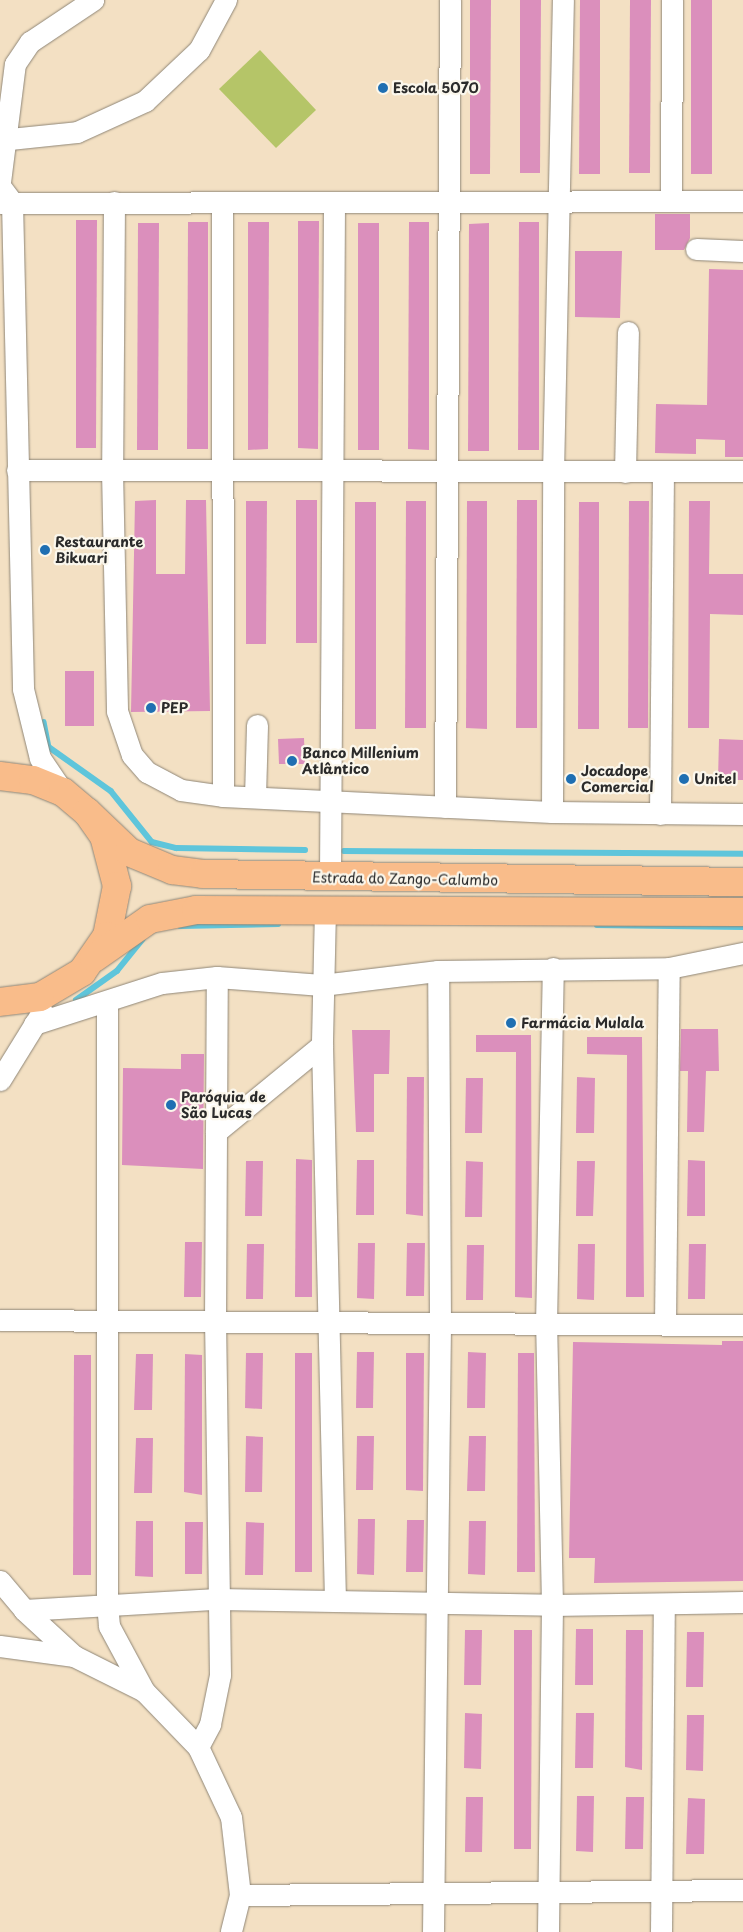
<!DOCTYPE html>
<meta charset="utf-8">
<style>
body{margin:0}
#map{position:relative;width:743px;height:1932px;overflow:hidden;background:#f3e0c3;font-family:"Playpen Sans",sans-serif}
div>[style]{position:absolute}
.green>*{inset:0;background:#b5c568}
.stream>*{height:5.5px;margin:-2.75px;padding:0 2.75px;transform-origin:2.75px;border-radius:2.75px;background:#5ec5db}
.building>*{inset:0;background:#db8fbc}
.roads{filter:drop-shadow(0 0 1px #8f8677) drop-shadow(0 0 1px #8f8677)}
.minor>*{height:21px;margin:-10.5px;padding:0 10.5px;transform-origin:10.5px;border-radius:10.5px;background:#fff}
.major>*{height:28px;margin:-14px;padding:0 14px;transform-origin:14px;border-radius:14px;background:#f9bc8a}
.dots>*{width:14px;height:14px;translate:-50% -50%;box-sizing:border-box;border:2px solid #fbf7ec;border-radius:50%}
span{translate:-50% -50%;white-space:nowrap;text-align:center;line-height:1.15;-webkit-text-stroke:4.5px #fbf7ec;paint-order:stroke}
.poi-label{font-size:14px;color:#2b2b2b;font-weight:700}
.left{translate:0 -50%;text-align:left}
.street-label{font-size:14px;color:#2b2b2b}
</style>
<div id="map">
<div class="green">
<div style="clip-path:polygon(260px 50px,316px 110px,276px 148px,219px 89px)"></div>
</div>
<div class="stream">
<div style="left:44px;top:722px;width:25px;rotate:79deg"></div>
<div style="left:49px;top:747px;width:76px;rotate:35.4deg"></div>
<div style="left:111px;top:791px;width:65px;rotate:51.2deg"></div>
<div style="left:152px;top:842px;width:25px;rotate:14deg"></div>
<div style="left:176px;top:848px;width:129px;rotate:0.9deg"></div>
<div style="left:344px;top:851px;width:399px;rotate:0.4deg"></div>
<div style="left:597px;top:925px;width:146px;rotate:0.8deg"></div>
<div style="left:180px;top:926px;width:98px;rotate:-1.2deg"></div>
<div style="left:76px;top:1000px;width:50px;rotate:-35.3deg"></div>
<div style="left:117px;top:971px;width:40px;rotate:-51deg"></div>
</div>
<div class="building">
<div style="clip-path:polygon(470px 0,491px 0,490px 174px,470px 174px)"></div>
<div style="clip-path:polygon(520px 0,541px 0,540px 173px,520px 173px)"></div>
<div style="clip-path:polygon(580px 0,600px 0,600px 174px,579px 174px)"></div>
<div style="clip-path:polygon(630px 0,651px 0,650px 173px,629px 173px)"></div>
<div style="clip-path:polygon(691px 0,712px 0,712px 174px,691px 174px)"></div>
<div style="clip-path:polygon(655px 214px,690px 214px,690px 238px,684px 250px,655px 250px)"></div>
<div style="clip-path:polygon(76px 220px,97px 220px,96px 448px,76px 448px)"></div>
<div style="clip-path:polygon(298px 221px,319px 221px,318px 449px,298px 448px)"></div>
<div style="clip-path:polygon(188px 222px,208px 222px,208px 449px,187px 449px)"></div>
<div style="clip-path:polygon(248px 222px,269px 222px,268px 449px,248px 450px)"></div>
<div style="clip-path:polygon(409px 222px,429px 222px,429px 450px,408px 449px)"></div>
<div style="clip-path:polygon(519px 222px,539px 222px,539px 450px,518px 450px)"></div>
<div style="clip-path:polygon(138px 223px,159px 223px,158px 450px,137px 450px)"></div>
<div style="clip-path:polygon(358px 223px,379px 223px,379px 450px,358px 450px)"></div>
<div style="clip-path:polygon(489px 223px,489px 451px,468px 451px,469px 224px)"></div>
<div style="clip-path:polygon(575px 251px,622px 251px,620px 318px,575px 317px)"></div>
<div style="clip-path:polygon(709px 269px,743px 270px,743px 457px,725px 457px,725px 440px,696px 439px,696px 454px,655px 453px,656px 404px,707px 405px)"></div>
<div style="clip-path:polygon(156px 500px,156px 574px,185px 574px,186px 500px,206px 500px,210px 711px,131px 712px,135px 501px)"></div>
<div style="clip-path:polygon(296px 500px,317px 500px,317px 643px,296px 643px)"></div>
<div style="clip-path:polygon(517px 500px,537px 500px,537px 728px,516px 728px)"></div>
<div style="clip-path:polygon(246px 501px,267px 501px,266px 644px,246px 644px)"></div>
<div style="clip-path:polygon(406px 501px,426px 501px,426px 728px,405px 728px)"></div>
<div style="clip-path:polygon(467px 501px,487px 501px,487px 729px,466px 728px)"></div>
<div style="clip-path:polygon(629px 501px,649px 501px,648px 728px,628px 728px)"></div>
<div style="clip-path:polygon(689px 501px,710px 501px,709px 574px,743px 574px,743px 615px,710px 614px,709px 728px,688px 728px)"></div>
<div style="clip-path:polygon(355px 502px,376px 502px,376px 729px,355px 729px)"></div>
<div style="clip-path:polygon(579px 502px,599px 502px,599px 729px,578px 729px)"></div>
<div style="clip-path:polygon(65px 671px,94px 671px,94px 726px,65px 726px)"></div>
<div style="clip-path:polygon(304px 738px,305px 764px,279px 764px,278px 739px)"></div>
<div style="clip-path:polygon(719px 739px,743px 740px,743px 780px,718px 780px)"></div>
<div style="clip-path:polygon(681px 1029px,718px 1029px,719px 1071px,706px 1071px,704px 1132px,687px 1132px,688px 1071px,680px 1071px)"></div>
<div style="clip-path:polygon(352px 1030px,390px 1030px,389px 1074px,374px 1074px,374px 1132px,356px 1132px)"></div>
<div style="clip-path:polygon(476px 1035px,531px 1035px,532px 1298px,515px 1297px,516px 1052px,476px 1052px)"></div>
<div style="clip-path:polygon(587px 1037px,642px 1037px,644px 1297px,626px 1297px,627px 1055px,587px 1054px)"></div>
<div style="clip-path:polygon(181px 1054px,204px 1054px,203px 1169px,122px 1165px,123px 1068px,181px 1069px)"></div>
<div style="clip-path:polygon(407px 1077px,424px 1077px,423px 1216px,406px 1214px)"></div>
<div style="clip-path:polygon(577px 1077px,595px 1078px,594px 1133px,576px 1133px)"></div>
<div style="clip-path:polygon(466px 1078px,483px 1078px,482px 1133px,465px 1133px)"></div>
<div style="clip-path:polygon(296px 1159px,312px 1160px,312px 1297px,295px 1297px)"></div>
<div style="clip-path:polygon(357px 1160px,374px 1160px,374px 1215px,356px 1215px)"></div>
<div style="clip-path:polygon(688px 1160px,705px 1161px,705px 1216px,687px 1216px)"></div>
<div style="clip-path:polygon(246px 1161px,263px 1161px,262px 1216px,245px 1216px)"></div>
<div style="clip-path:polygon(466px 1161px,483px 1162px,482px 1217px,465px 1217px)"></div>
<div style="clip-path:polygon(577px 1161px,595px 1161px,593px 1216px,576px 1216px)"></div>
<div style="clip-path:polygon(185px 1242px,202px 1242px,201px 1297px,184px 1297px)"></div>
<div style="clip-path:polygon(358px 1243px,375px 1243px,374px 1299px,357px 1298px)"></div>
<div style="clip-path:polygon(407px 1243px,425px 1243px,424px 1296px,406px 1296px)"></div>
<div style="clip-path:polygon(247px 1244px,264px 1244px,263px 1299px,246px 1299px)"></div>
<div style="clip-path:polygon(578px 1244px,595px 1244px,594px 1300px,577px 1299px)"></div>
<div style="clip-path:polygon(689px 1244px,706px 1244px,705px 1299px,688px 1299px)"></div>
<div style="clip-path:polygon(467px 1245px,484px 1245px,483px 1300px,466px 1300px)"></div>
<div style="clip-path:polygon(722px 1341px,743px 1341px,743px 1581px,594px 1583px,595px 1558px,569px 1558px,573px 1342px,722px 1345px)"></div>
<div style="clip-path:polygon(357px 1352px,374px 1352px,373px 1408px,356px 1408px)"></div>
<div style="clip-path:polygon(468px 1352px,486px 1353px,485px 1408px,467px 1408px)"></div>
<div style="clip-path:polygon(246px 1353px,263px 1353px,262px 1409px,245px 1408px)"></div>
<div style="clip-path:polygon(295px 1353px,312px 1353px,312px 1572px,295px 1572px)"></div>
<div style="clip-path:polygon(406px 1353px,424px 1353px,423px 1491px,406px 1490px)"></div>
<div style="clip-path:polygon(518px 1353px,534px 1353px,535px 1572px,517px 1572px)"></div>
<div style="clip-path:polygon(136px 1354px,153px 1354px,152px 1410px,134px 1410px)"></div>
<div style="clip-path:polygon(185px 1354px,202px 1355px,202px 1495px,184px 1492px)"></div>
<div style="clip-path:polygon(74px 1355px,91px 1355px,91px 1575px,73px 1575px)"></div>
<div style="clip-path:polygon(246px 1436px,263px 1437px,262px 1492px,245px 1492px)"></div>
<div style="clip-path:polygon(357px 1436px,374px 1436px,373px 1490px,356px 1490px)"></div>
<div style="clip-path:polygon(469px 1436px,486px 1436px,485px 1491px,467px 1491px)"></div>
<div style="clip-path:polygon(136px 1438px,153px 1438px,152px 1493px,134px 1493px)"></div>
<div style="clip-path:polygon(358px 1519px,375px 1519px,374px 1575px,357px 1574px)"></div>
<div style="clip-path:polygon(407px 1520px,424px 1520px,423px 1572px,406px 1572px)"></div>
<div style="clip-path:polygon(136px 1521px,153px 1521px,153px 1577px,135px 1576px)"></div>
<div style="clip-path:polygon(469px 1521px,486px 1521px,485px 1575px,468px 1574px)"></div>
<div style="clip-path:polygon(185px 1522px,203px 1522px,202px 1574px,185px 1574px)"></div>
<div style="clip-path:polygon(246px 1522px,264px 1523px,263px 1575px,245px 1575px)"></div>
<div style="clip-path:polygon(576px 1629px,593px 1629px,593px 1685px,575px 1685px)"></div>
<div style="clip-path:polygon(465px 1630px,482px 1630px,481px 1685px,464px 1685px)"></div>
<div style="clip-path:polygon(514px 1630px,532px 1630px,531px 1849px,514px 1849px)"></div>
<div style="clip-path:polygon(626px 1630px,643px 1630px,642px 1770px,625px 1767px)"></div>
<div style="clip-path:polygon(687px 1632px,704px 1632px,703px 1687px,686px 1687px)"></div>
<div style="clip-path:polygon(465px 1713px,482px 1714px,481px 1769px,464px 1768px)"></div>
<div style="clip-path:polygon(576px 1713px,594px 1713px,593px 1768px,575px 1768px)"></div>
<div style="clip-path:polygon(687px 1715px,704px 1715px,703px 1771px,686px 1770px)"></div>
<div style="clip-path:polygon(577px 1796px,594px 1796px,593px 1852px,576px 1851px)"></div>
<div style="clip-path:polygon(466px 1797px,483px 1797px,482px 1852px,465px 1852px)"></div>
<div style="clip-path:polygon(626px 1797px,644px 1797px,643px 1849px,625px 1849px)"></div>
<div style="clip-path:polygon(688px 1798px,705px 1799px,704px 1854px,686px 1854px)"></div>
</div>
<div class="roads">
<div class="minor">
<div style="left:0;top:140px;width:77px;rotate:-5.9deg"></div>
<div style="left:77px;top:132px;width:75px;rotate:-24.5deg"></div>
<div style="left:145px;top:101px;width:74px;rotate:-43.4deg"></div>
<div style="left:199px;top:50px;width:57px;rotate:-61.6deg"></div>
<div style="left:0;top:182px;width:119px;rotate:-82.8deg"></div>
<div style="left:15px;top:64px;width:27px;rotate:-56deg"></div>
<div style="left:30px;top:42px;width:76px;rotate:-33.7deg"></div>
<div style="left:0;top:186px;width:20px;rotate:53deg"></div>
<div style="left:12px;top:202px;width:487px;rotate:88.7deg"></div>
<div style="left:23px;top:689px;width:71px;rotate:76.2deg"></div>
<div style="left:40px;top:758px;width:41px;rotate:55.9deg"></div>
<div style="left:671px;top:201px;width:201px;rotate:-89.7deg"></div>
<div style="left:114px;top:202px;width:268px;rotate:90.4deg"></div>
<div style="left:112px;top:470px;width:241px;rotate:88.8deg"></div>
<div style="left:117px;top:711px;width:46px;rotate:71.2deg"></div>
<div style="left:132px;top:755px;width:23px;rotate:49deg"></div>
<div style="left:147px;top:772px;width:38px;rotate:28deg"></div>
<div style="left:181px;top:790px;width:42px;rotate:8.1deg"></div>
<div style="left:223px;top:796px;width:329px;rotate:2.8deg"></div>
<div style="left:552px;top:812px;width:191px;rotate:0.6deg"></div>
<div style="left:0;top:203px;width:743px;rotate:-0.15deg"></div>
<div style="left:222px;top:203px;width:593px;rotate:89.9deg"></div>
<div style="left:696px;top:249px;width:47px;rotate:2.4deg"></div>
<div style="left:17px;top:470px;width:726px;rotate:0.08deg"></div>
<div style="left:625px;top:472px;width:140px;rotate:-88.8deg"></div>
<div style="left:255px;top:797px;width:72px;rotate:-88.4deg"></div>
<div style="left:445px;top:807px;width:807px;rotate:-89.65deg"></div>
<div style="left:552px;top:812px;width:339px;rotate:-89.8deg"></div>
<div style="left:553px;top:473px;width:473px;rotate:-88.8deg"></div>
<div style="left:660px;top:814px;width:342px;rotate:-89.5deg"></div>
<div style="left:330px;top:878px;width:673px;rotate:-89.66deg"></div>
<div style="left:325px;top:909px;width:136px;rotate:91.3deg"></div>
<div style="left:322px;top:1045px;width:555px;rotate:88.66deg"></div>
<div style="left:107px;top:1002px;width:601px;rotate:90deg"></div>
<div style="left:107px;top:1603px;width:23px;rotate:85deg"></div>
<div style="left:109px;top:1626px;width:74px;rotate:61.7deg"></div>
<div style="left:34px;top:1024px;width:134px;rotate:-17.8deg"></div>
<div style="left:162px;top:983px;width:55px;rotate:-6.2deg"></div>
<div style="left:217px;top:977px;width:105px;rotate:4.4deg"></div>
<div style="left:322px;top:985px;width:117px;rotate:-6.9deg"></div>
<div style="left:438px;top:971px;width:231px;rotate:-0.7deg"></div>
<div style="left:669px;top:968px;width:76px;rotate:-11.5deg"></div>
<div style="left:0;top:1080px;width:80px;rotate:-58.3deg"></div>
<div style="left:216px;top:1132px;width:137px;rotate:-39.4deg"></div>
<div style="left:0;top:1320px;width:743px;rotate:0.39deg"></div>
<div style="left:665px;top:1324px;width:356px;rotate:-89.4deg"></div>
<div style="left:0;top:1581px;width:38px;rotate:50deg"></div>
<div style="left:24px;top:1610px;width:68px;rotate:42.6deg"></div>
<div style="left:24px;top:1610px;width:193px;rotate:-3.3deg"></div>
<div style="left:217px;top:1599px;width:335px;rotate:1deg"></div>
<div style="left:552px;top:1605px;width:191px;rotate:-0.9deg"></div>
<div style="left:0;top:1646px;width:75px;rotate:7.7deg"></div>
<div style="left:74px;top:1656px;width:78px;rotate:26.6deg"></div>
<div style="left:144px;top:1691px;width:78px;rotate:46deg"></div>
<div style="left:198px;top:1747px;width:77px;rotate:64.8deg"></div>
<div style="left:231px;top:1817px;width:79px;rotate:83.4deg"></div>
<div style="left:240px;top:1895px;width:38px;rotate:104deg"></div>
<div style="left:198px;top:1747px;width:26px;rotate:-62deg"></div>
<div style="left:210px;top:1724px;width:50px;rotate:-78.5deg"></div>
<div style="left:220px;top:1675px;width:351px;rotate:-90.8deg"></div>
<div style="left:215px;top:1324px;width:347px;rotate:-89.7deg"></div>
<div style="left:240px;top:1895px;width:503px;rotate:-0.57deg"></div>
<div style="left:433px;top:1932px;width:609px;rotate:-89.34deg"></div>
<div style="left:440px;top:1323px;width:352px;rotate:-90.3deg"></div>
<div style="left:548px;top:1932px;width:327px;rotate:-89.3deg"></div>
<div style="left:552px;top:1605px;width:280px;rotate:-91.2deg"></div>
<div style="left:546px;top:1325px;width:357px;rotate:-88.9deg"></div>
<div style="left:661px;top:1932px;width:326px;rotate:-89.5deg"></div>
</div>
<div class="major">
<div style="left:0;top:776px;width:33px;rotate:7deg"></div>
<div style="left:33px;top:780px;width:32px;rotate:22deg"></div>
<div style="left:63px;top:792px;width:31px;rotate:40deg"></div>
<div style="left:87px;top:812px;width:29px;rotate:55deg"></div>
<div style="left:104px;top:836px;width:52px;rotate:75.4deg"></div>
<div style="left:117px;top:886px;width:51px;rotate:101.3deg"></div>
<div style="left:107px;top:936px;width:44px;rotate:124.8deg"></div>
<div style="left:82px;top:972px;width:49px;rotate:149.2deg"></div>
<div style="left:40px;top:997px;width:40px;rotate:172.9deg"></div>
<div style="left:87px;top:812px;width:58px;rotate:43.6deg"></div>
<div style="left:129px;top:852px;width:47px;rotate:22.7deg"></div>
<div style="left:172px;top:870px;width:31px;rotate:7deg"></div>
<div style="left:203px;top:874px;width:540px;rotate:0.85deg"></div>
<div style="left:94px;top:958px;width:68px;rotate:-34.9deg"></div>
<div style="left:150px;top:919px;width:47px;rotate:-11.1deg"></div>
<div style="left:196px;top:910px;width:547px;rotate:0.21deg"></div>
</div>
</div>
<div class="dots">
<div style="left:383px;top:88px;background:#1f6fb2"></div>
<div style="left:45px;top:550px;background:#1f6fb2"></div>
<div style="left:151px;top:708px;background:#1f6fb2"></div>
<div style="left:292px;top:761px;background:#1f6fb2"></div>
<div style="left:571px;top:779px;background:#1f6fb2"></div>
<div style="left:684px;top:779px;background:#1f6fb2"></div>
<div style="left:511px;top:1023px;background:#1f6fb2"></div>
<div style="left:171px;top:1105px;background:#1f6fb2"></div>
</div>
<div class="poi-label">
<span class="left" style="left:393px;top:88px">Escola 5070</span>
<span class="left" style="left:55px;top:550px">Restaurante<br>Bikuari</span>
<span class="left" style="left:161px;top:708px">PEP</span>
<span class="left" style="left:302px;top:761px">Banco Millenium<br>Atlântico</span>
<span class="left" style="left:581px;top:779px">Jocadope<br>Comercial</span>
<span class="left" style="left:694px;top:779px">Unitel</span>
<span class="left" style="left:521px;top:1023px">Farmácia Mulala</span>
<span class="left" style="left:181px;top:1105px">Paróquia de<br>São Lucas</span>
</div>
<div class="street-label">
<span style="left:405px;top:879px;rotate:1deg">Estrada do Zango-Calumbo</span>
</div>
</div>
